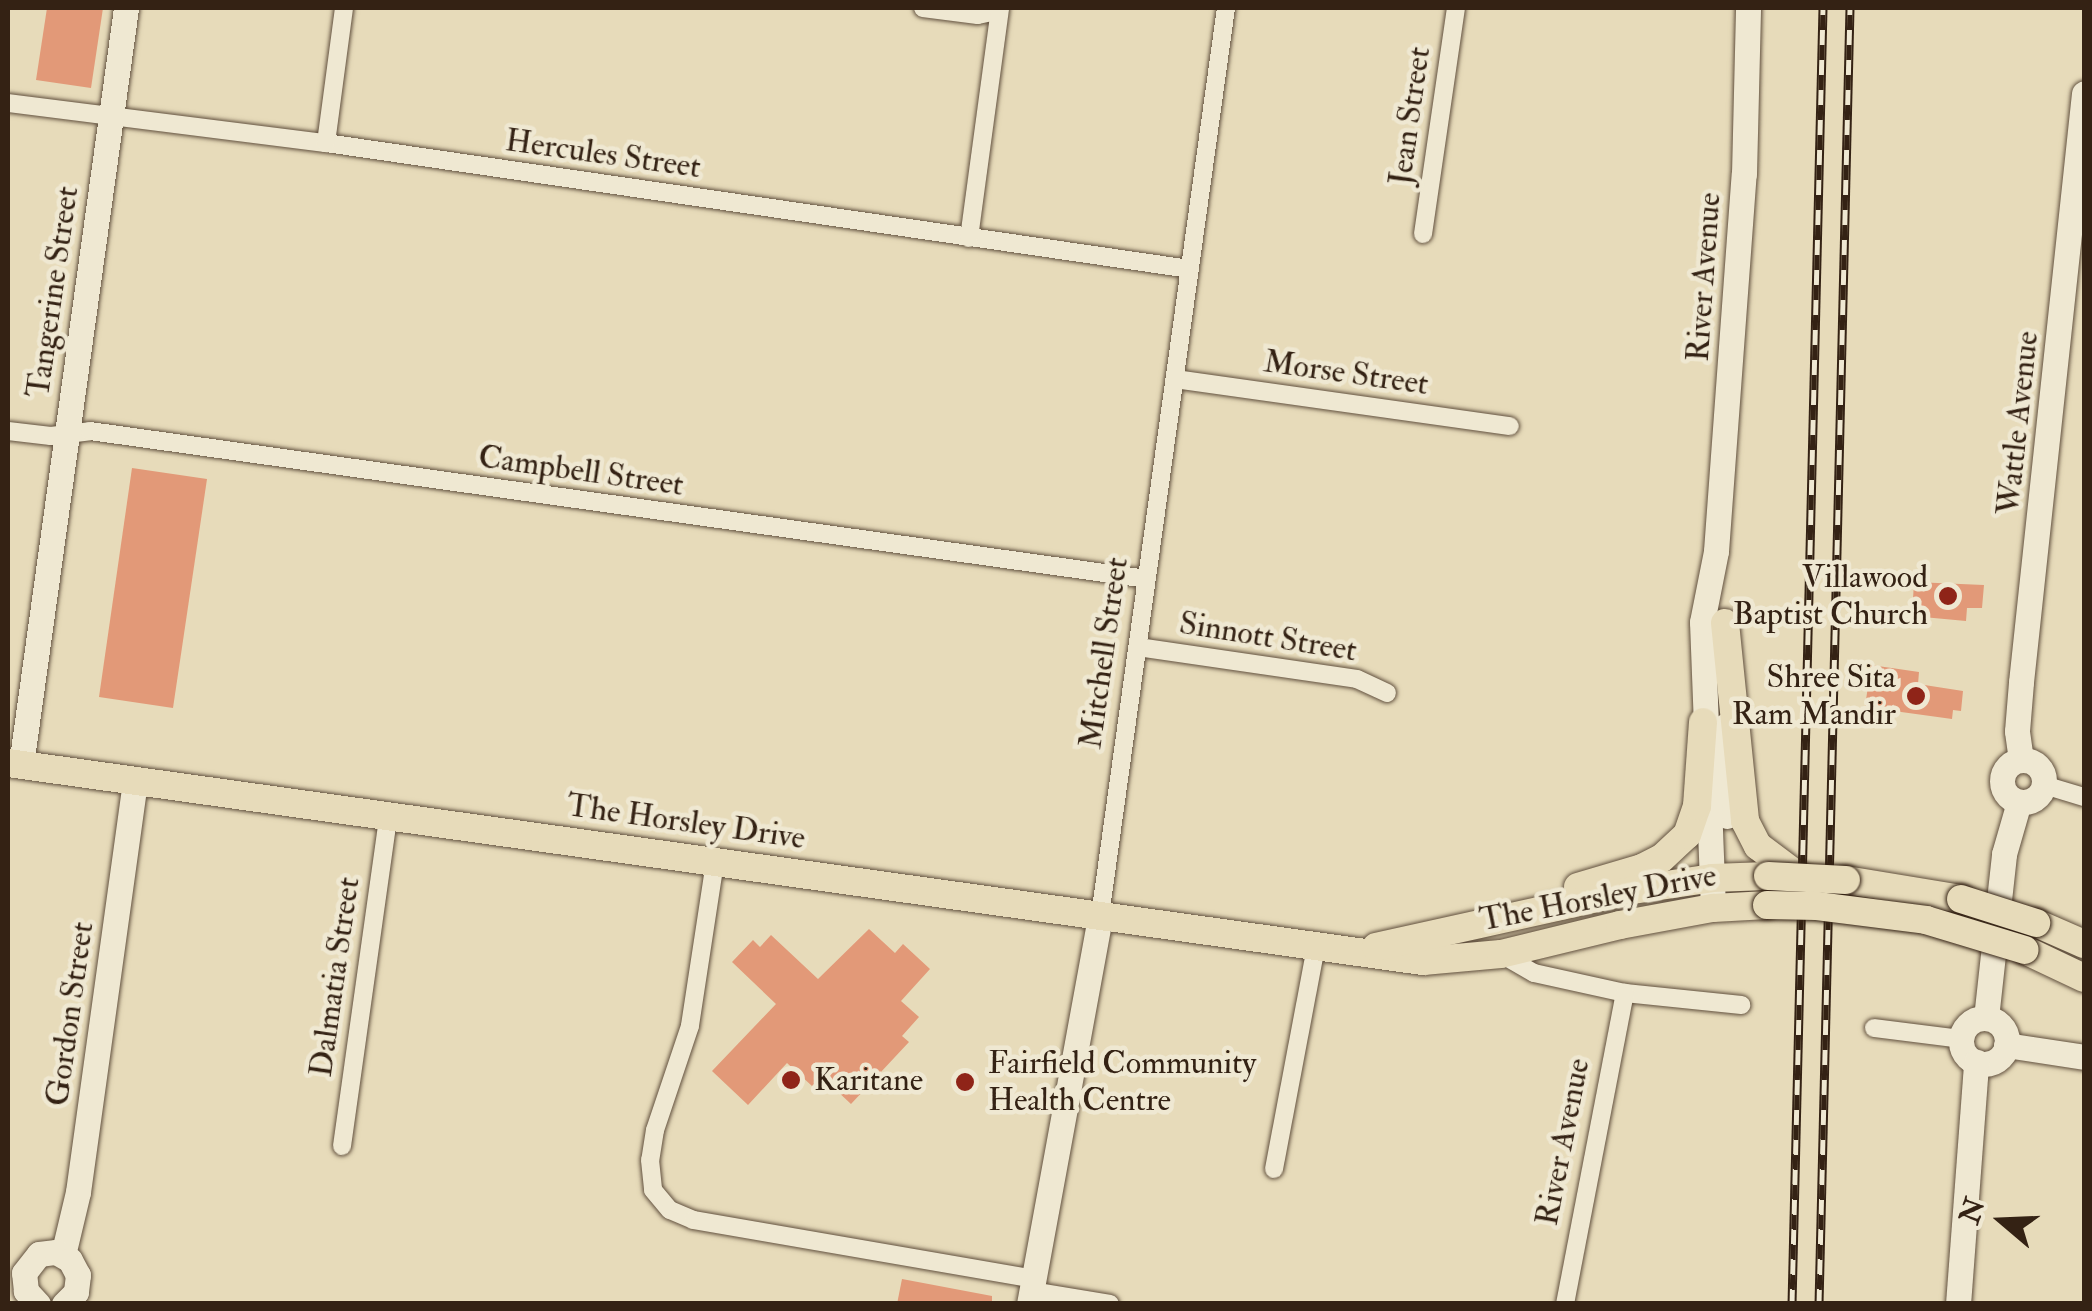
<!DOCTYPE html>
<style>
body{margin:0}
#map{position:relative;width:2092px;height:1311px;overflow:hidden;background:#e7dbba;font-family:"IM FELL Double Pica",serif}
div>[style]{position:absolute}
.building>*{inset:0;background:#e29978}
.roads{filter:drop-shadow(0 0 2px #61503e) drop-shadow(0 0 2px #61503e)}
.street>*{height:18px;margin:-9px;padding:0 9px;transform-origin:9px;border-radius:9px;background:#efe8d2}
.secondary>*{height:25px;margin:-12.5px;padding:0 12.5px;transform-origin:12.5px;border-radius:12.5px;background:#efe8d2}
.secondary>.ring{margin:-12.5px;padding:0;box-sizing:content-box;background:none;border:25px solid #efe8d2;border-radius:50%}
.primary>*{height:28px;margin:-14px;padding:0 14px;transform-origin:14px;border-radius:14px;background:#e7dbba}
.rail>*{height:9px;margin-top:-4.5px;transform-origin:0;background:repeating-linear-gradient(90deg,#efe8d2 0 15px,#342214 0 30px);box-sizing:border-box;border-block:2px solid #342214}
.bridges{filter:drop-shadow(0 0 2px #342214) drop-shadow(0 0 2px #342214)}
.primary-bridge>*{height:28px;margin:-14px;padding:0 14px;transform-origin:14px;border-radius:14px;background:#e7dbba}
.dots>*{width:28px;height:28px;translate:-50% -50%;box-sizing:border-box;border:5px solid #efe8d2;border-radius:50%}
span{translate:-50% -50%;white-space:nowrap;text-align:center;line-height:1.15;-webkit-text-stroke:9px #efe8d2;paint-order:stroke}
.street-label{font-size:32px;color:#342214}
.poi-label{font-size:32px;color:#342214}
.right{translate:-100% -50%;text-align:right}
.left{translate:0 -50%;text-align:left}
.frame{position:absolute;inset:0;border:10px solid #342214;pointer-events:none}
.north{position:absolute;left:1952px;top:1171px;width:100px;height:100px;-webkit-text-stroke:8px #efe8d2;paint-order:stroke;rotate:289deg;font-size:28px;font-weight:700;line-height:40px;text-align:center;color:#342214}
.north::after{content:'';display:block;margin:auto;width:35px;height:45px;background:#342214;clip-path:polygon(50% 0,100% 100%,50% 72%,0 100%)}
</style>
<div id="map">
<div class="building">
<div style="clip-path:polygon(47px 8px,103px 8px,91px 88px,36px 80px)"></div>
<div style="clip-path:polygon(132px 468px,207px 479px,173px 708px,99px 697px)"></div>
<div style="clip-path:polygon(1914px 582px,1984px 585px,1982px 608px,1967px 608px,1966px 621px,1912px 616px)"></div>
<div style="clip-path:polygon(1871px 665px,1919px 672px,1918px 684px,1963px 691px,1961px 711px,1953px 710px,1952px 719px,1865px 707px)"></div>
<div style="clip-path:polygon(869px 929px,895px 953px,903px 944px,930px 969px,901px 1001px,919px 1017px,902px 1036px,909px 1042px,851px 1104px,821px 1076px,812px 1086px,787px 1063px,748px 1105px,712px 1071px,776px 1004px,732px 962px,753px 940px,760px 947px,771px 935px,818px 979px)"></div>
<div style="clip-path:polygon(902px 1279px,992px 1296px,992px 1304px,897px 1304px)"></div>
</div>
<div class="roads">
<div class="street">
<div style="left:923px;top:8px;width:55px;rotate:7.3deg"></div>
<div style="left:978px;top:15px;width:19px;rotate:-12deg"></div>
<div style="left:8px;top:103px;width:321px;rotate:7.2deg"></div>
<div style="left:326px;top:143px;width:873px;rotate:8.3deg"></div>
<div style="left:326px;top:143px;width:136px;rotate:-82.4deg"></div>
<div style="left:1423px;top:234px;width:228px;rotate:-81.7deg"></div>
<div style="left:969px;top:238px;width:232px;rotate:-82.3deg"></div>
<div style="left:1175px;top:379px;width:338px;rotate:8deg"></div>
<div style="left:8px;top:431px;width:43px;rotate:6.6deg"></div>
<div style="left:51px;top:436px;width:39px;rotate:-7deg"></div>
<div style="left:90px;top:431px;width:1067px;rotate:7.97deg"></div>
<div style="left:1138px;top:647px;width:221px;rotate:8.3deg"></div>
<div style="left:1357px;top:679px;width:33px;rotate:25deg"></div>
<div style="left:2044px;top:785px;width:42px;rotate:16.7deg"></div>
<div style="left:715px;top:862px;width:166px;rotate:98.7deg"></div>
<div style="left:690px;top:1026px;width:110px;rotate:108.6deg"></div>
<div style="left:655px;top:1130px;width:30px;rotate:99deg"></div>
<div style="left:650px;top:1160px;width:30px;rotate:84deg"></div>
<div style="left:653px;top:1190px;width:26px;rotate:50deg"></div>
<div style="left:670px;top:1210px;width:25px;rotate:23deg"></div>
<div style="left:693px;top:1220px;width:346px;rotate:9.8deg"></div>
<div style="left:1100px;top:916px;width:917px;rotate:-82.1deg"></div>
<div style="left:1501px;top:954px;width:38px;rotate:30deg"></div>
<div style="left:1534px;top:973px;width:93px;rotate:12.4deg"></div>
<div style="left:1625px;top:993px;width:117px;rotate:5.9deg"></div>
<div style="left:1874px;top:1028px;width:88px;rotate:7.2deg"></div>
<div style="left:342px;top:1146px;width:332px;rotate:-82deg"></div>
<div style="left:1274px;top:1169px;width:226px;rotate:-79.3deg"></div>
<div style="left:1031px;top:1291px;width:80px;rotate:9.3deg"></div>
<div style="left:1565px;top:1304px;width:317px;rotate:-79.1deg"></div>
</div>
<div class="secondary">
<div style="left:1725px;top:726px;width:90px;rotate:88.7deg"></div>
<div class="ring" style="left:2002px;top:760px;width:17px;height:17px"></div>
<div style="left:2021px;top:760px;width:29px;rotate:-98deg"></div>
<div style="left:2017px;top:731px;width:49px;rotate:-85.3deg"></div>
<div style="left:2021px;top:682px;width:592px;rotate:-83.89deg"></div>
<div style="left:21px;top:765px;width:764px;rotate:-82.1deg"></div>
<div style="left:1713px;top:908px;width:286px;rotate:-92.2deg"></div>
<div style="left:1702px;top:622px;width:72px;rotate:-78.8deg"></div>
<div style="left:1716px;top:551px;width:378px;rotate:-85.8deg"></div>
<div style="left:1744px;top:174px;width:166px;rotate:-88.6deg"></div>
<div style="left:1986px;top:1018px;width:165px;rotate:-83.7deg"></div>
<div style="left:2004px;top:854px;width:54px;rotate:-73.9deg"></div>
<div class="ring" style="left:1961px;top:1018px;width:21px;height:21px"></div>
<div style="left:2006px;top:1045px;width:79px;rotate:8.7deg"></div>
<div style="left:63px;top:1255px;width:65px;rotate:-76.6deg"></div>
<div style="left:78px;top:1192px;width:415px;rotate:-82.1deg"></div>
<div style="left:38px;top:1304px;width:18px;rotate:-133deg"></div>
<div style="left:26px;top:1291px;width:18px;rotate:-96deg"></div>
<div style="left:24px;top:1273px;width:24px;rotate:-52deg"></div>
<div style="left:39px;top:1254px;width:17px;rotate:-7deg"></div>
<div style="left:56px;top:1252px;width:16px;rotate:30deg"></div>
<div style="left:70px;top:1260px;width:17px;rotate:62deg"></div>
<div style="left:78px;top:1275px;width:17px;rotate:97deg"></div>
<div style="left:76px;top:1292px;width:17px;rotate:135deg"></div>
<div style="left:1029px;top:1304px;width:394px;rotate:-79.6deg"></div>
<div style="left:1958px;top:1304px;width:243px;rotate:-85.7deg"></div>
</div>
<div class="primary">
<div style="left:1725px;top:623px;width:199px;rotate:84.2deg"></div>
<div style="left:1745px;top:821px;width:28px;rotate:63deg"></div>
<div style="left:1758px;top:846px;width:50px;rotate:36.9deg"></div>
<div style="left:8px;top:763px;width:1429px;rotate:7.97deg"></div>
<div style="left:1423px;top:961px;width:78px;rotate:-5.1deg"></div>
<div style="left:1501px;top:954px;width:122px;rotate:-13.7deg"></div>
<div style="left:1620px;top:925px;width:95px;rotate:-10.4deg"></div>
<div style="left:1713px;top:908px;width:54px;rotate:-3.2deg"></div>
<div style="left:1846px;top:880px;width:117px;rotate:9.4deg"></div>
<div style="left:1578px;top:887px;width:67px;rotate:-16.5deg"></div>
<div style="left:1642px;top:868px;width:22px;rotate:-27deg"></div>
<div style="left:1662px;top:858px;width:34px;rotate:-43deg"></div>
<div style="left:1687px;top:835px;width:31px;rotate:-71deg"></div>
<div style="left:1697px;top:806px;width:84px;rotate:-85.9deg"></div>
<div style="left:2036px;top:923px;width:52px;rotate:23.6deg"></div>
<div style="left:1376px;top:947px;width:263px;rotate:-12.5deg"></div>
<div style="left:1633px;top:890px;width:80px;rotate:-8.6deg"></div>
<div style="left:1712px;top:878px;width:56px;rotate:-2deg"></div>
<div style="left:2025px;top:950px;width:65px;rotate:25.4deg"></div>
</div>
</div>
<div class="rail">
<div style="left:1792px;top:1304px;width:1296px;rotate:-88.63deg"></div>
<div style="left:1819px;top:1304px;width:1296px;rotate:-88.63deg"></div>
</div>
<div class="bridges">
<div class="primary-bridge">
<div style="left:1768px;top:876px;width:78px;rotate:2.9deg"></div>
<div style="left:1961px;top:899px;width:79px;rotate:17.7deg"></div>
<div style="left:1767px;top:905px;width:50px;rotate:1.1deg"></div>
<div style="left:1817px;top:906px;width:110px;rotate:7.3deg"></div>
<div style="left:1926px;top:920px;width:103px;rotate:16.9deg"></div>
</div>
</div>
<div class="dots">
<div style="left:1948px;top:596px;background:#8f2418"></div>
<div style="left:1916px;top:696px;background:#8f2418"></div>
<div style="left:791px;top:1080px;background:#8f2418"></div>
<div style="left:965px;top:1082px;background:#8f2418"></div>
</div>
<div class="street-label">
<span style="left:1410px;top:116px;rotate:-82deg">Jean Street</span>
<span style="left:603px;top:154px;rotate:8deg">Hercules Street</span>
<span style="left:1704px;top:277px;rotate:-86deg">River Avenue</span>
<span style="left:53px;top:292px;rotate:-82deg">Tangerine Street</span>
<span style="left:1346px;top:373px;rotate:8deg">Morse Street</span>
<span style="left:2018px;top:423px;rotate:-84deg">Wattle Avenue</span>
<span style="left:581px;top:471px;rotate:8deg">Campbell Street</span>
<span style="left:1268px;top:637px;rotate:9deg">Sinnott Street</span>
<span style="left:1104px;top:653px;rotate:-82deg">Mitchell Street</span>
<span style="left:686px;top:822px;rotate:8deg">The Horsley Drive</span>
<span style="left:1598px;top:898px;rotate:-11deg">The Horsley Drive</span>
<span style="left:335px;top:977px;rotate:-82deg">Dalmatia Street</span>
<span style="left:70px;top:1014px;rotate:-82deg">Gordon Street</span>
<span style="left:1563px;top:1142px;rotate:-79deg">River Avenue</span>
</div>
<div class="poi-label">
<span class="right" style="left:1928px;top:596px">Villawood<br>Baptist Church</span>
<span class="right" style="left:1896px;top:696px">Shree Sita<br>Ram Mandir</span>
<span class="left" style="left:988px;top:1082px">Fairfield Community<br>Health Centre</span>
<span class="left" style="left:814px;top:1080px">Karitane</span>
</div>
<div class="frame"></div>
<div class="north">N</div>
</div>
